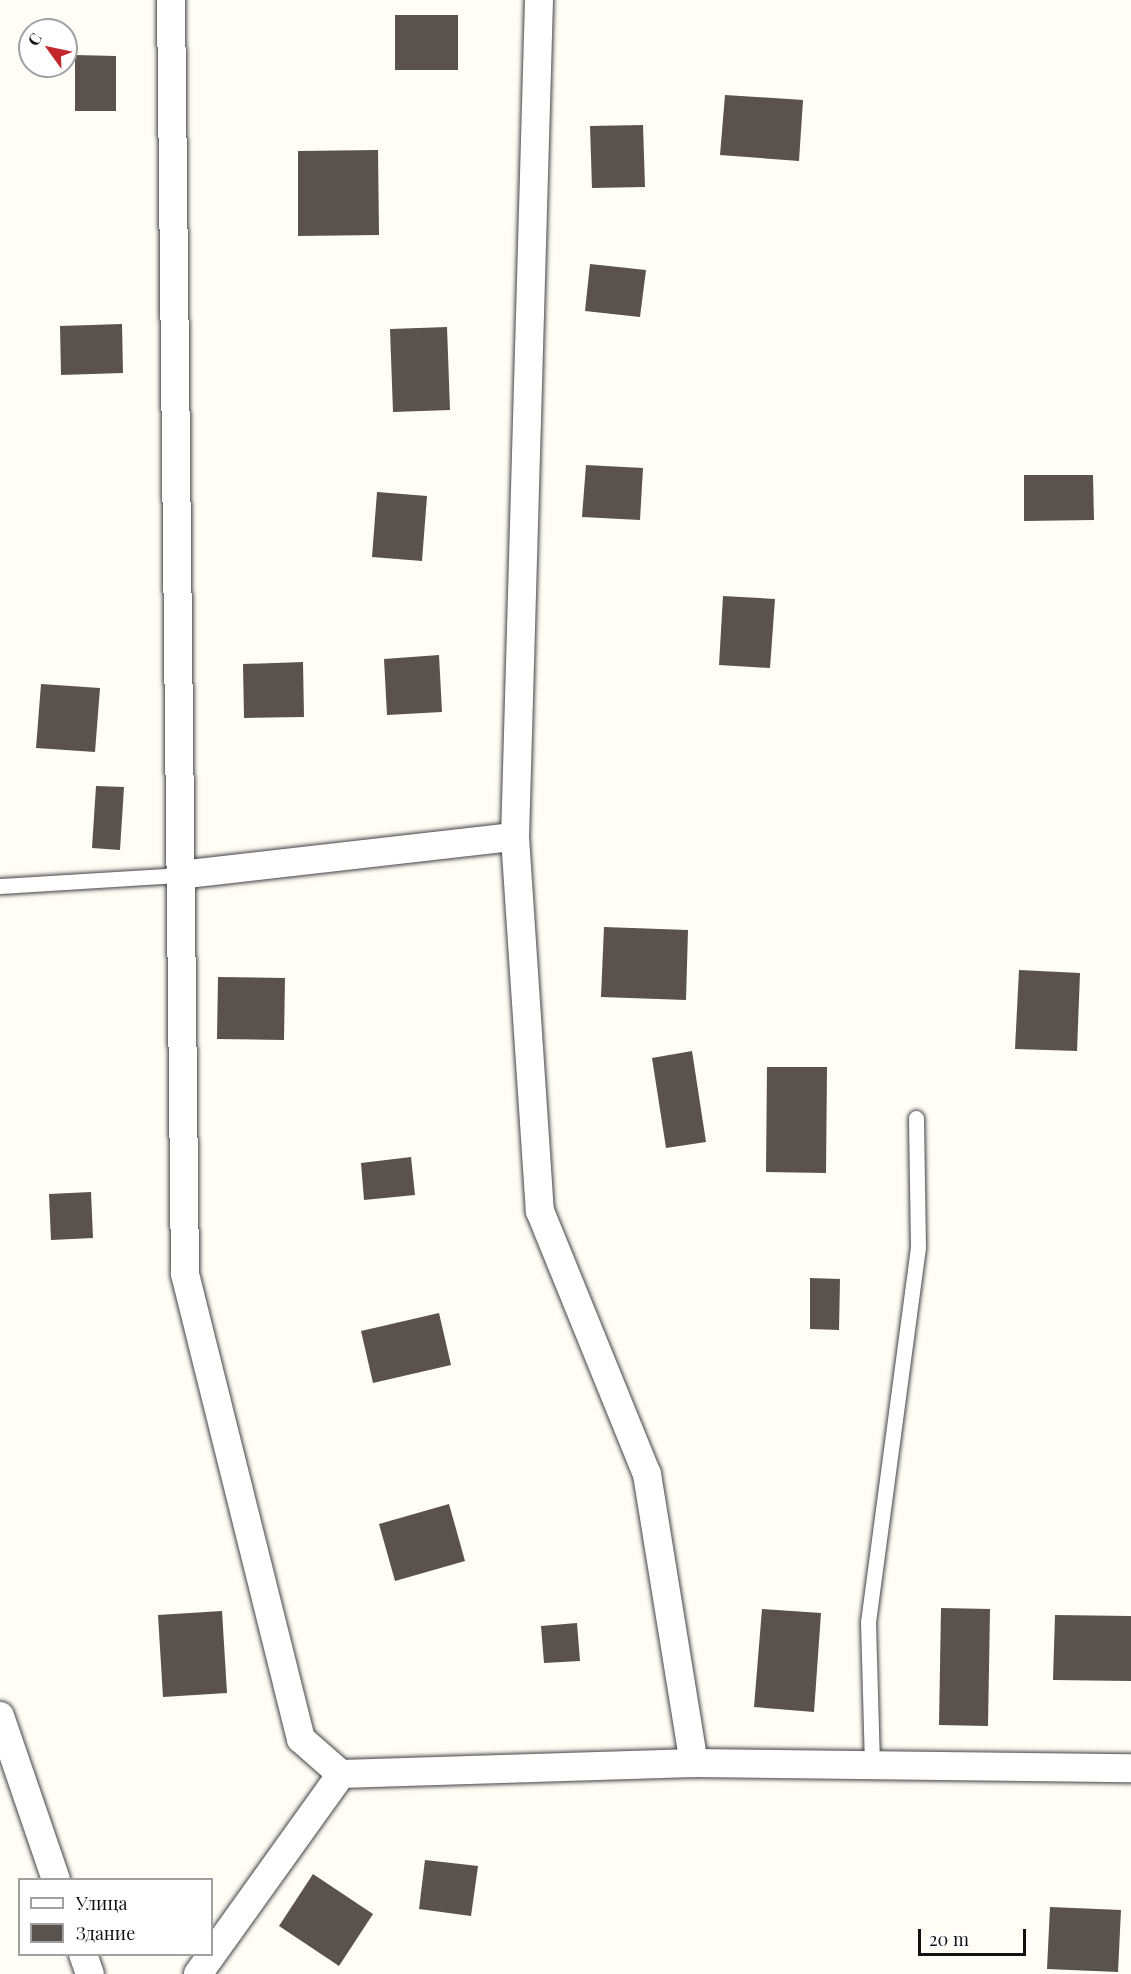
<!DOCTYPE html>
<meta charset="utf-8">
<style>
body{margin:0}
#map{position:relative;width:1131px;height:1974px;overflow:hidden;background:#fffdf5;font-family:"Playfair Display",serif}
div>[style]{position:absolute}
.building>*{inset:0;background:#5a524d}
.roads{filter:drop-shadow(0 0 2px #444) drop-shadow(0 0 2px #444)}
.service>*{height:15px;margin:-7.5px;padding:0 7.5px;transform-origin:7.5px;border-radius:7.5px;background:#fff}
.minor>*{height:28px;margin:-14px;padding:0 14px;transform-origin:14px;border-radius:14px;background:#fff}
span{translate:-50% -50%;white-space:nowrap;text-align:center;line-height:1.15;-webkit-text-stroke:6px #fff;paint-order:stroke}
.legend{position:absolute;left:18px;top:1878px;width:195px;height:78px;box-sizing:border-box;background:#fff;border:2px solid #a0a0a0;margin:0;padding:8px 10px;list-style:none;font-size:18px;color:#111}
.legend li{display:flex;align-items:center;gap:12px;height:30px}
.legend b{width:30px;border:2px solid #a0a0a0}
.north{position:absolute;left:18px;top:18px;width:60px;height:60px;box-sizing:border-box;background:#fff;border:2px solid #a0a0a0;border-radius:50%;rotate:303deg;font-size:16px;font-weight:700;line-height:24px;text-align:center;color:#111}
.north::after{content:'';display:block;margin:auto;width:21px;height:27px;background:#c4262e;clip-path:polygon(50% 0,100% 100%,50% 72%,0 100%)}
.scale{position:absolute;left:918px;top:1929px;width:108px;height:27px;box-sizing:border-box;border:3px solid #111;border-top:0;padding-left:8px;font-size:18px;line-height:21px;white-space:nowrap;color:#111;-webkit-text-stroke:4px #fff;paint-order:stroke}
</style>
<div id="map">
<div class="building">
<div style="clip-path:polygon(395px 15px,458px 15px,458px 70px,395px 70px)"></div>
<div style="clip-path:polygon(75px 55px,116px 56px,116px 111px,75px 111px)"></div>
<div style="clip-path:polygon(725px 95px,803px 100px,799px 161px,720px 155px)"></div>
<div style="clip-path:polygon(643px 125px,645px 187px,592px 188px,590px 126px)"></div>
<div style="clip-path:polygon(378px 150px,379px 235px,298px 236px,298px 151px)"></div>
<div style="clip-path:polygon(590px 264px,646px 270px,640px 317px,585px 311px)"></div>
<div style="clip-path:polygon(122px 324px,123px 373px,61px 375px,60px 326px)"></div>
<div style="clip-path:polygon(447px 327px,450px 410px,393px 412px,390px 329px)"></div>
<div style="clip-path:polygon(586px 465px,643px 468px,640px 520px,582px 517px)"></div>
<div style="clip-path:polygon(1024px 475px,1093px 475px,1094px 520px,1024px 521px)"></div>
<div style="clip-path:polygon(377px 492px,427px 496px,422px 561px,372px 557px)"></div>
<div style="clip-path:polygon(723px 596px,775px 599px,770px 668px,719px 665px)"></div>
<div style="clip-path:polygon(439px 655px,442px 712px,387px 715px,384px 659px)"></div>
<div style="clip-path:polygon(303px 662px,304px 717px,244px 718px,243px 664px)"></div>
<div style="clip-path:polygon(41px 684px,100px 688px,95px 752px,36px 748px)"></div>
<div style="clip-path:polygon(96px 786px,124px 787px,120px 850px,92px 848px)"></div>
<div style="clip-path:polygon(604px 927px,688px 930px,686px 1000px,601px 997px)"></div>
<div style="clip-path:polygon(1019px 970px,1080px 973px,1077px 1051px,1015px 1049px)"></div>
<div style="clip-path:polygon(218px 977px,285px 978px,284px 1040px,217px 1039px)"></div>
<div style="clip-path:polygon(692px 1051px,706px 1142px,666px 1148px,652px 1058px)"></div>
<div style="clip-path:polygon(767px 1067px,827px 1067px,826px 1173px,766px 1172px)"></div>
<div style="clip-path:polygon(411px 1157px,415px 1195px,364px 1200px,361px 1163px)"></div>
<div style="clip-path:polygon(91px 1192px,93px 1238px,51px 1240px,49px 1194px)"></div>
<div style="clip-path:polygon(810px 1278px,840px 1279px,839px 1330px,810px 1329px)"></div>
<div style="clip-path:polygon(439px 1313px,451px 1365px,373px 1383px,361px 1331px)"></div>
<div style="clip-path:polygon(449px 1504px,465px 1561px,395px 1581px,379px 1524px)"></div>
<div style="clip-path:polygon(941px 1608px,990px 1609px,988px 1726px,939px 1725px)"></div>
<div style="clip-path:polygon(762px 1609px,821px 1613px,814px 1712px,754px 1707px)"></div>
<div style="clip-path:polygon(222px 1611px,227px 1693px,163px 1697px,158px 1615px)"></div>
<div style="clip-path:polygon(1055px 1615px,1131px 1616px,1131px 1681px,1053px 1680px)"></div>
<div style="clip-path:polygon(577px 1623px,580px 1661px,544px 1663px,541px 1626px)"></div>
<div style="clip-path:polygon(425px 1860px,478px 1866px,471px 1916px,419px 1909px)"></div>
<div style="clip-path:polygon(313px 1874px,373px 1914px,339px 1966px,279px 1926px)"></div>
<div style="clip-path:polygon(1050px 1907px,1121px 1910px,1118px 1972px,1047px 1969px)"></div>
</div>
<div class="roads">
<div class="service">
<div style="left:0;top:886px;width:179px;rotate:-3.5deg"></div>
<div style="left:872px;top:1765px;width:143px;rotate:-91.6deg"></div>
<div style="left:868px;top:1622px;width:378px;rotate:-82.4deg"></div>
<div style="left:918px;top:1247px;width:129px;rotate:-90.9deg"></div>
</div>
<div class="minor">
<div style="left:171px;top:0;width:1274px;rotate:89.37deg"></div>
<div style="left:185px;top:1274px;width:479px;rotate:76deg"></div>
<div style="left:301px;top:1739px;width:53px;rotate:41.2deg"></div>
<div style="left:539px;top:0;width:837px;rotate:91.64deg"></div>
<div style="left:515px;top:837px;width:375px;rotate:86.2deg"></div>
<div style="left:540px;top:1211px;width:284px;rotate:67.9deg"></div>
<div style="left:647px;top:1474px;width:293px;rotate:80.8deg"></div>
<div style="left:179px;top:875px;width:338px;rotate:-6.5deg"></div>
<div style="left:0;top:1716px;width:173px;rotate:71.1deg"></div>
<div style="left:83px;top:1954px;width:21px;rotate:71deg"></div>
<div style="left:198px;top:1974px;width:246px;rotate:-54.4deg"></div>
<div style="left:341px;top:1774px;width:353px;rotate:-1.8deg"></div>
<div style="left:694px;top:1763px;width:437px;rotate:0.7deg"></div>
</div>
</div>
<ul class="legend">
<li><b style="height:8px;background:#fff"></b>Улица</li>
<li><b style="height:16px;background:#5a524d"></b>Здание</li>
</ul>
<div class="north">С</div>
<div class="scale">20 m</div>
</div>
